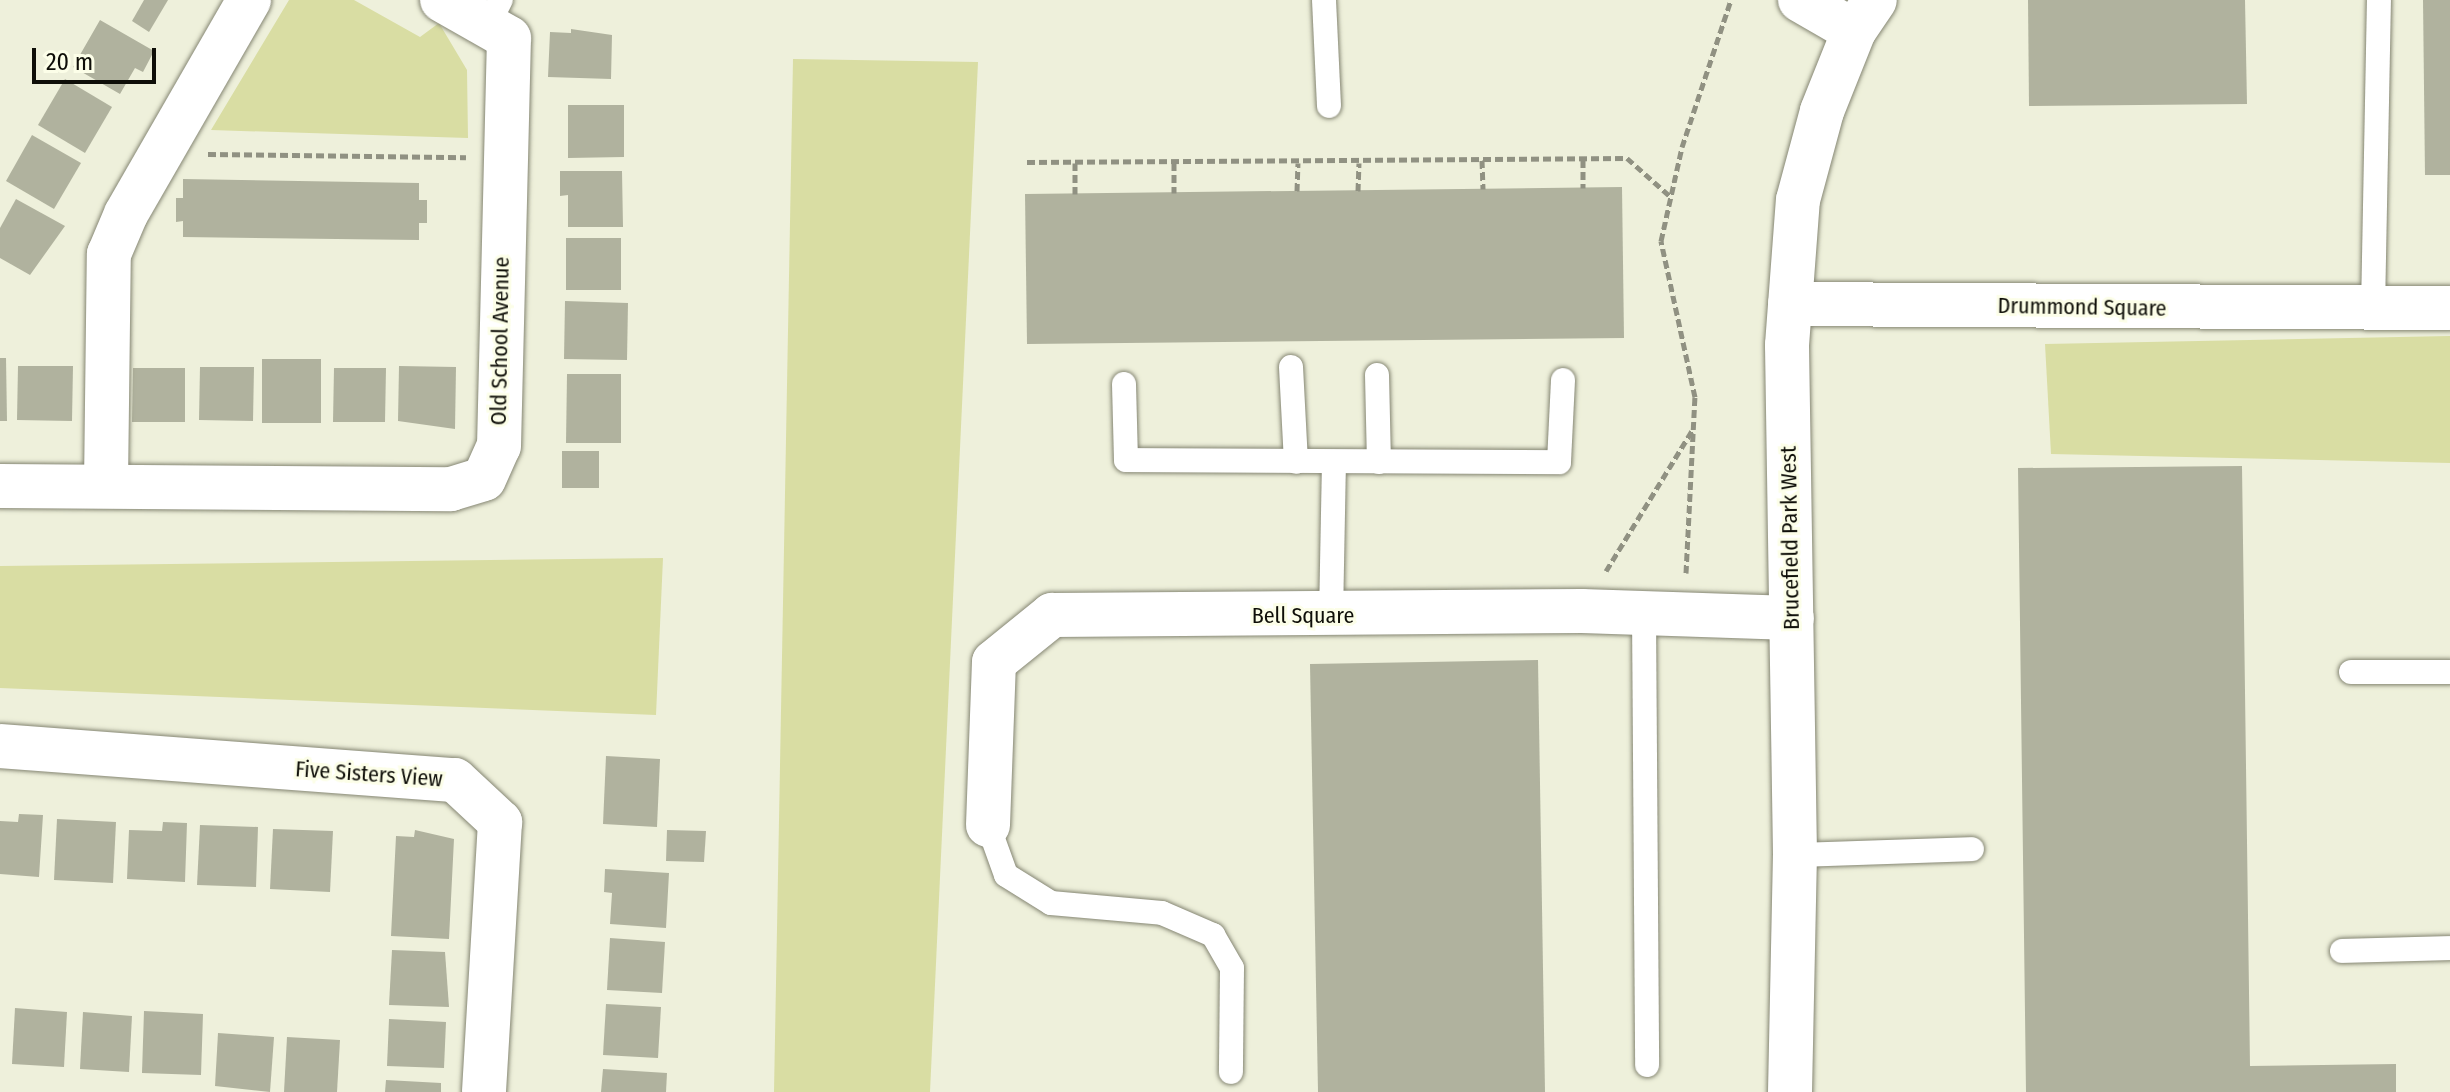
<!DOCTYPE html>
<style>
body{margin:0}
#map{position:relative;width:2450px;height:1092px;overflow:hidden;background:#eef0db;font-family:"Fira Sans Condensed",sans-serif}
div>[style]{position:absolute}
.green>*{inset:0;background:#d9dda3}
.building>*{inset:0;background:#b0b29e}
.path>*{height:5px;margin-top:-2.5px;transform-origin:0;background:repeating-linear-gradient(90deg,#909182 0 8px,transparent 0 12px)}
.roads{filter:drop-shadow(0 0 2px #858673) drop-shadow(0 0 2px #858673)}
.service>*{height:24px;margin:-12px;padding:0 12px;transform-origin:12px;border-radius:12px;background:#fff}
.minor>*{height:44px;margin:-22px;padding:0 22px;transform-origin:22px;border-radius:22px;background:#fff}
.tertiary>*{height:44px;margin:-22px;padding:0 22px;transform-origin:22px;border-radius:22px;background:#fff}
span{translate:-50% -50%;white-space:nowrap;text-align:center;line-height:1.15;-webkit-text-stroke:6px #fcfee8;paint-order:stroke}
.street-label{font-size:22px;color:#0e0e08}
.scale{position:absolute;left:32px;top:48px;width:124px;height:36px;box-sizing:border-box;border:4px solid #0e0e08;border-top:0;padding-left:10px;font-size:24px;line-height:28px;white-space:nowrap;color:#0e0e08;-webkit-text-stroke:6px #fcfee8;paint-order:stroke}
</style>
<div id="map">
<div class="green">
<div style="clip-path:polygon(289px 0,354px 0,420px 37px,439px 23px,467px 70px,468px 138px,211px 130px)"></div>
<div style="clip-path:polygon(793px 59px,978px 62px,930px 1092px,774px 1092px)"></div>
<div style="clip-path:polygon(2450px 336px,2450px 463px,2051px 454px,2045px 344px)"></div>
<div style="clip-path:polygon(663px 558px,656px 715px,0 688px,0 566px)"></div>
</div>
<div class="building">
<div style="clip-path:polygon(144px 0,168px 0,149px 32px,132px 21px)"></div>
<div style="clip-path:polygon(2028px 0,2245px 0,2247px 104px,2029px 106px)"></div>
<div style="clip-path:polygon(2423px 0,2450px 0,2450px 175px,2425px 175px)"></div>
<div style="clip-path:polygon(100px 20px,154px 51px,143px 72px,135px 68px,120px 94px,73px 67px)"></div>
<div style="clip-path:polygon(571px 29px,612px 35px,611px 79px,548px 77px,550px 32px,571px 33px)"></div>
<div style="clip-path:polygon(65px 79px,112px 107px,85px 153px,38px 125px)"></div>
<div style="clip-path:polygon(568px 105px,624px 105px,624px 157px,568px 158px)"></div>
<div style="clip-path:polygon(32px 135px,81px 163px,54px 209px,6px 181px)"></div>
<div style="clip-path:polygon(560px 171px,622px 171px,623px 227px,568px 227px,568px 195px,560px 196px)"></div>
<div style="clip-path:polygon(183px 179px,419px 183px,419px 200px,427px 200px,427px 223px,419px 223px,419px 240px,183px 237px,183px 221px,176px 222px,176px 198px,183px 198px)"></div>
<div style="clip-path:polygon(1622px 187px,1624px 338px,1027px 344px,1025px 194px)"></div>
<div style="clip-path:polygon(16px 199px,65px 226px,30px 275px,0 258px,0 228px)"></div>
<div style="clip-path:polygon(566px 238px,621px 238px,621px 290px,566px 290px)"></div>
<div style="clip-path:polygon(565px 301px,628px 303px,627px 360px,564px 359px)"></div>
<div style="clip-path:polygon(0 358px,6px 358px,7px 421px,0 421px)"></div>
<div style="clip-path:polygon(262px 359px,321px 359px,321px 423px,262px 423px)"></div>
<div style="clip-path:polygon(18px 366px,73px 366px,72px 421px,17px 420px)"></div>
<div style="clip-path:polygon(399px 366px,456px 367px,455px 429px,398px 421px)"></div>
<div style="clip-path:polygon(200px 367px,254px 367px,253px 421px,199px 420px)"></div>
<div style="clip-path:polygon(133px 368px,185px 368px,185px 422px,132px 422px)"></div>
<div style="clip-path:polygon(334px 368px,386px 368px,385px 422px,333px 422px)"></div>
<div style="clip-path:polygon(567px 374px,621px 374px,621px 443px,566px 443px)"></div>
<div style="clip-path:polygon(562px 451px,599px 451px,599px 488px,562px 488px)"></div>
<div style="clip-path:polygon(2242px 466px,2250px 1066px,2396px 1064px,2396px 1092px,2026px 1092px,2018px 468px)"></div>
<div style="clip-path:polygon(1538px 660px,1545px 1092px,1318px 1092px,1310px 664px)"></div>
<div style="clip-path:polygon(606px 756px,660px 759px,657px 827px,603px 824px)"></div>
<div style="clip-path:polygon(19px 814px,43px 815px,39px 877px,0 874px,0 821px,18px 822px)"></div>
<div style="clip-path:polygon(57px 819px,116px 822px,113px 883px,54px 880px)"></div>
<div style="clip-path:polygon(163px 822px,187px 823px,185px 882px,127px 879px,129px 830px,162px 831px)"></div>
<div style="clip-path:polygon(200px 825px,258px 827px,256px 887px,197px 885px)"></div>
<div style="clip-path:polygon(273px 829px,333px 831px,330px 892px,270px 889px)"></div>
<div style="clip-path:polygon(415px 830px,454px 839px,449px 939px,391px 936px,396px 836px,414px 837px)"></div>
<div style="clip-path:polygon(667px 830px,706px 831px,704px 862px,666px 861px)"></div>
<div style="clip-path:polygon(605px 869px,669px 873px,666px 928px,610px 924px,612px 893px,604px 892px)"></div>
<div style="clip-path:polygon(610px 938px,665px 942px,662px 993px,607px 990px)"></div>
<div style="clip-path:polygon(392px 950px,445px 952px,449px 1007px,389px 1005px)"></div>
<div style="clip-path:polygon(606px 1004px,661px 1007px,658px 1058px,603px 1055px)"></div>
<div style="clip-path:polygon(15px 1008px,67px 1012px,64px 1067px,12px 1064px)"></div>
<div style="clip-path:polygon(144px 1011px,203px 1014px,201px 1075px,142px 1073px)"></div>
<div style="clip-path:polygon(83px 1012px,132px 1016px,129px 1072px,80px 1069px)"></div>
<div style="clip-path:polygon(389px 1019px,446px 1022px,444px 1068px,387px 1066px)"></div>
<div style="clip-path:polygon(218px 1033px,274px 1037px,270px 1092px,215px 1086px)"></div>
<div style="clip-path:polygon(287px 1037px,340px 1040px,337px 1092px,284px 1092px)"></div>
<div style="clip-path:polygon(603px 1069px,667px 1073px,666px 1092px,601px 1092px)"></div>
<div style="clip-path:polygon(386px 1080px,441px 1083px,441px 1092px,385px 1092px)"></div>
</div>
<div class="path">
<div style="left:208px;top:154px;width:258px;rotate:0.7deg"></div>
<div style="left:1482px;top:160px;width:29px;rotate:88deg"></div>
<div style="left:1583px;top:160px;width:28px;rotate:90deg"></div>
<div style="left:1027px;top:162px;width:600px;rotate:-0.38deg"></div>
<div style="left:1627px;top:158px;width:59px;rotate:41.6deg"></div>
<div style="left:1174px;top:163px;width:30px;rotate:90deg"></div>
<div style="left:1297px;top:191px;width:28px;rotate:-88deg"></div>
<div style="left:1358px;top:191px;width:28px;rotate:-88deg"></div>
<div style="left:1075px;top:194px;width:31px;rotate:-90deg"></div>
<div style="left:1606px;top:571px;width:167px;rotate:-58.5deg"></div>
<div style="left:1686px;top:573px;width:176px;rotate:-87.1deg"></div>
<div style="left:1695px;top:397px;width:160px;rotate:-102.3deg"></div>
<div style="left:1661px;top:241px;width:96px;rotate:-77.4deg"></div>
<div style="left:1682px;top:147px;width:155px;rotate:-71.6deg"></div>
</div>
<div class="roads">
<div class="service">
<div style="left:1324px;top:0;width:106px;rotate:87.3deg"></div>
<div style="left:488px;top:25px;width:28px;rotate:-63deg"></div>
<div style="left:2373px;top:310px;width:310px;rotate:-88.9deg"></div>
<div style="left:1291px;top:367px;width:95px;rotate:87deg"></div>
<div style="left:1377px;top:375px;width:87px;rotate:88.7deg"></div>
<div style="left:1124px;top:384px;width:76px;rotate:88.5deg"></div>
<div style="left:1126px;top:460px;width:433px;rotate:0.3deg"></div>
<div style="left:1559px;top:462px;width:82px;rotate:-87.2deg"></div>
<div style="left:1644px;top:613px;width:452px;rotate:89.6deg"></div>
<div style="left:1331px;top:617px;width:155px;rotate:-88.9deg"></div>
<div style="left:2351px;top:672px;width:99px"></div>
<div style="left:988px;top:825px;width:53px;rotate:70.2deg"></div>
<div style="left:1006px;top:875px;width:53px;rotate:31.9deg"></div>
<div style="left:1051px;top:903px;width:111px;rotate:5.1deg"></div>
<div style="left:1162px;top:913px;width:56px;rotate:23.3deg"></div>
<div style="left:1213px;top:935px;width:38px;rotate:60deg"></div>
<div style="left:1232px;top:968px;width:104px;rotate:90.6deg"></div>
<div style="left:1795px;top:855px;width:177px;rotate:-1.9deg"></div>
<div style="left:2342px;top:951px;width:108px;rotate:-1.6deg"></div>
</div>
<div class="minor">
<div style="left:1800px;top:0;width:62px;rotate:29.9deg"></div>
<div style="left:1790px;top:304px;width:660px;rotate:0.35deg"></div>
<div style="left:106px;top:485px;width:231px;rotate:-89.3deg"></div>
<div style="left:109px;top:254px;width:43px;rotate:-67deg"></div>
<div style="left:126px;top:214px;width:247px;rotate:-60.1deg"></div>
<div style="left:0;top:486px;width:451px;rotate:0.4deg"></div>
<div style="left:451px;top:489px;width:34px;rotate:-17deg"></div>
<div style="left:484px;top:479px;width:36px;rotate:-66deg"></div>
<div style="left:499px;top:446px;width:408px;rotate:-88.6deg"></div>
<div style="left:509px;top:38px;width:77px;rotate:-150.4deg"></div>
<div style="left:0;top:746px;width:456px;rotate:4.3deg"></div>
<div style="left:455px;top:780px;width:62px;rotate:43deg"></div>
<div style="left:500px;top:822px;width:270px;rotate:93.4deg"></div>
<div style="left:988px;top:825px;width:163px;rotate:-87.9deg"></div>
<div style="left:994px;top:662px;width:75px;rotate:-39deg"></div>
<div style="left:1052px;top:615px;width:530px;rotate:-0.43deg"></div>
<div style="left:1582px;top:611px;width:210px;rotate:1.9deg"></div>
</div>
<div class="tertiary">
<div style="left:1790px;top:1092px;width:237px;rotate:-88.8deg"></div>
<div style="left:1795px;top:855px;width:510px;rotate:-90.9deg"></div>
<div style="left:1787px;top:345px;width:145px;rotate:-85.7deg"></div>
<div style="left:1798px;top:200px;width:92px;rotate:-74.9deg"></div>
<div style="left:1822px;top:111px;width:86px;rotate:-68.2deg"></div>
<div style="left:1854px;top:31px;width:37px;rotate:-56deg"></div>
</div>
</div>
<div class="street-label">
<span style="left:2082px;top:307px;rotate:1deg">Drummond Square</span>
<span style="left:500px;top:341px;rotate:-89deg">Old School Avenue</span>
<span style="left:1790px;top:538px;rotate:-91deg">Brucefield Park West</span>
<span style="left:1303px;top:616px">Bell Square</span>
<span style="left:369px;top:774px;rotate:4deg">Five Sisters View</span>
</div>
<div class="scale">20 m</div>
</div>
